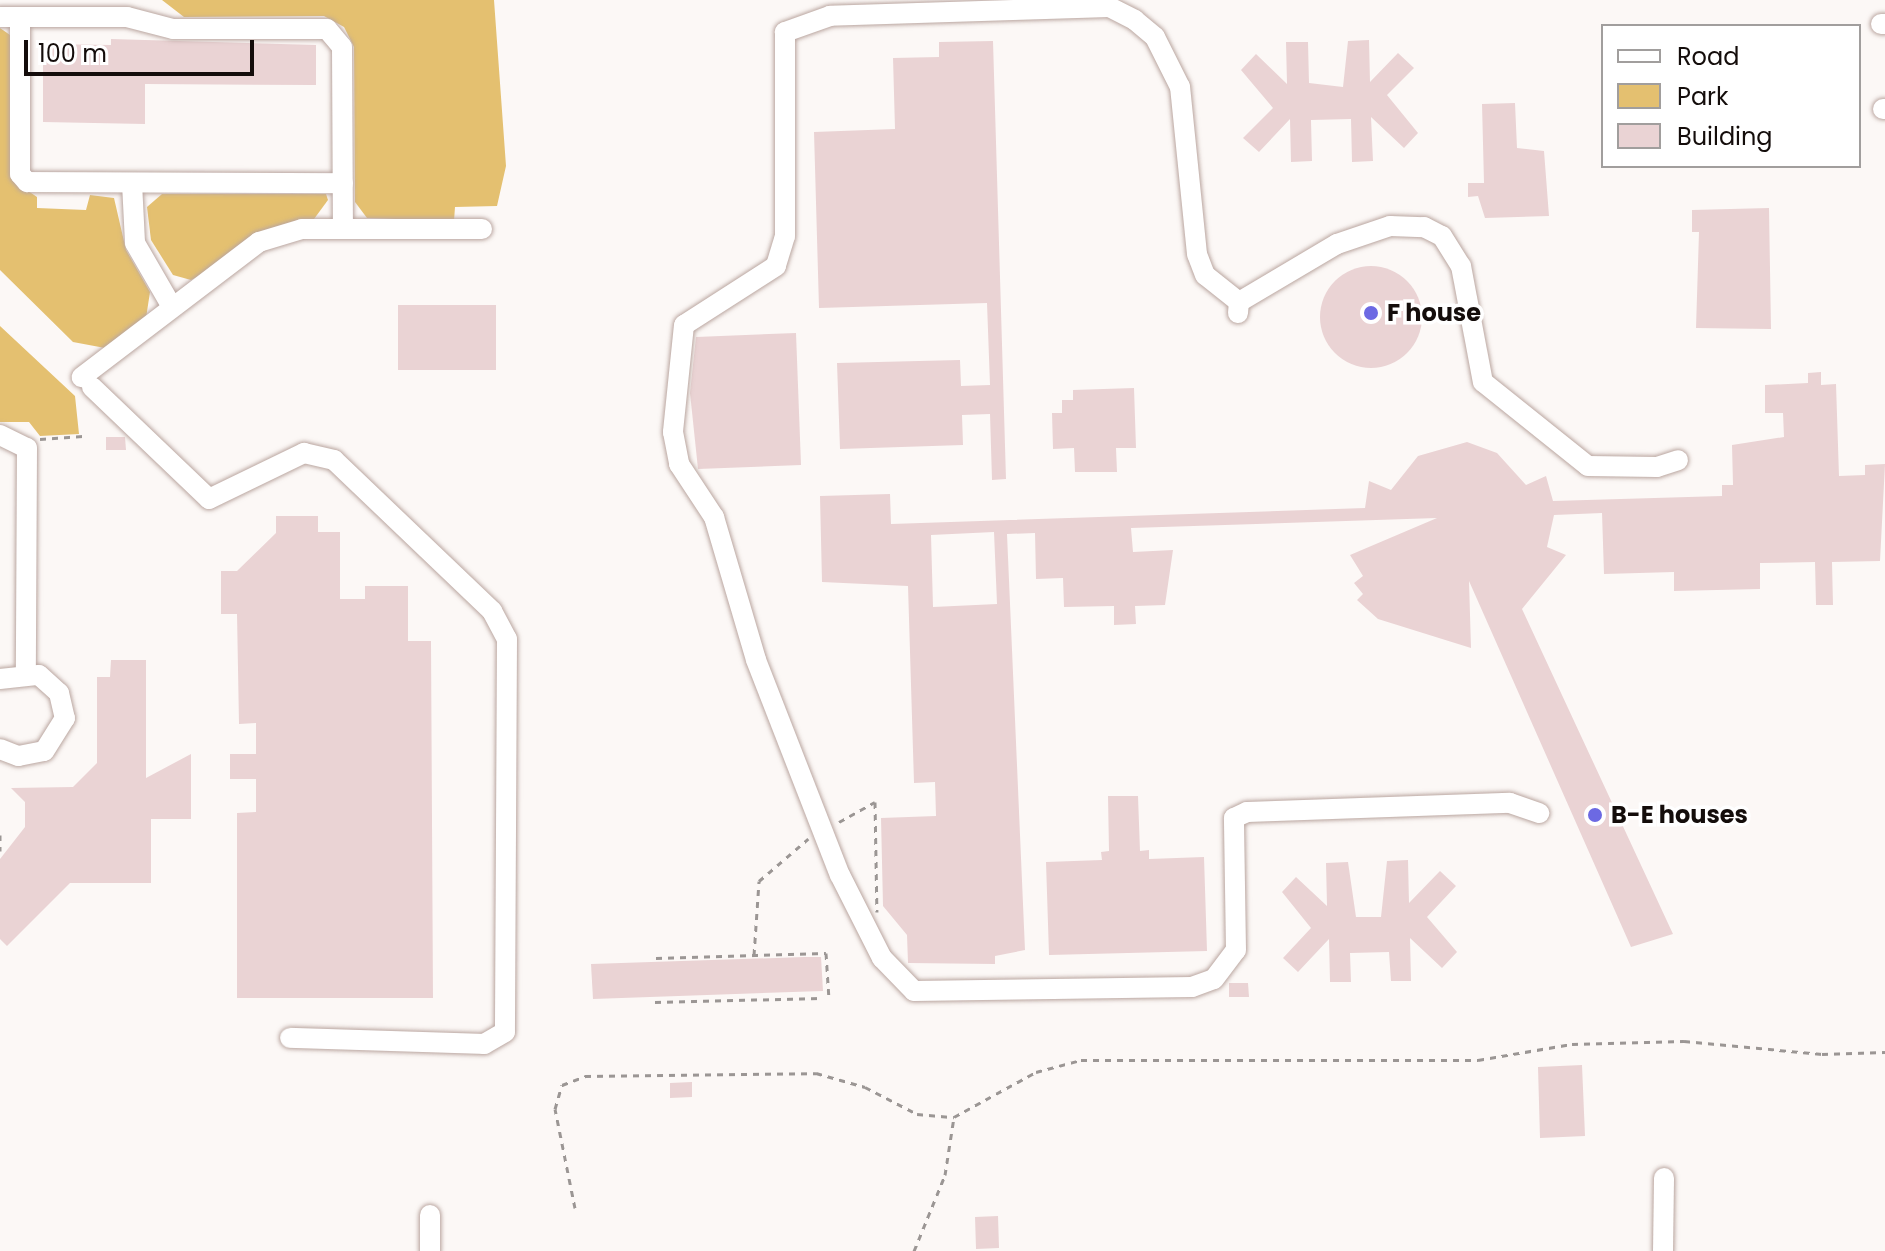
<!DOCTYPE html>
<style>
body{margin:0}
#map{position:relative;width:1885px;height:1251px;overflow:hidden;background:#fcf8f6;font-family:Poppins,sans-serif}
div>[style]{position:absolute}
.green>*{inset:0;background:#e4c070}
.building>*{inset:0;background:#ead3d4}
.round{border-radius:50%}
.path>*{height:3px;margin-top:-1.5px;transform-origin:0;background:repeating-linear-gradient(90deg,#9b9694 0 6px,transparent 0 12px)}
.roads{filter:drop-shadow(0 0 2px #baa6a0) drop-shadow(0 0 2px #baa6a0)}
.minor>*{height:20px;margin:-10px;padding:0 10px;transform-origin:10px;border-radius:10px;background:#fff}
.dots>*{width:22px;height:22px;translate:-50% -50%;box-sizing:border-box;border:4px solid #fff;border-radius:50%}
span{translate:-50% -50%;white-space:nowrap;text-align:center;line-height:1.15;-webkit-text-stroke:7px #fff;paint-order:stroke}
.poi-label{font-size:24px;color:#140d0b;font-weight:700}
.left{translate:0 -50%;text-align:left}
.legend{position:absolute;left:1601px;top:24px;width:260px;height:144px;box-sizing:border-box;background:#fff;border:2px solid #a19e9d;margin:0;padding:10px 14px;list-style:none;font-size:24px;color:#140d0b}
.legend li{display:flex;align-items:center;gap:16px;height:40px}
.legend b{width:40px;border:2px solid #a19e9d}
.scale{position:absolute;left:24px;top:40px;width:230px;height:36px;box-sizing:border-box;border:4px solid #140d0b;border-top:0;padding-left:10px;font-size:24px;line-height:28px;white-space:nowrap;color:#140d0b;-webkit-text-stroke:6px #fff;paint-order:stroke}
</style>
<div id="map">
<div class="green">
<div style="clip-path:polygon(162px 0,494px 0,506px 166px,497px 206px,455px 207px,454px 221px,367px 218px,355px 202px,354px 47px,344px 27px,324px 16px,184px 17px)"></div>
<div style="clip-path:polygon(0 28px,10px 35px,15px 182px,37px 197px,37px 208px,86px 210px,90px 195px,114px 198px,126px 250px,150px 292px,146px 318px,105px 348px,73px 342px,0 270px)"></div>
<div style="clip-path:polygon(162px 194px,326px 194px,328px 200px,314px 219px,191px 280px,173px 275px,151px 240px,147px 207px)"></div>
<div style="clip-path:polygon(0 326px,75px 396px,79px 434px,40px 436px,29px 422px,0 422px)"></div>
</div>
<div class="building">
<div style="clip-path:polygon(111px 39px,316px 45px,316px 85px,145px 84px,145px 124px,43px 122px,43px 44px,111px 45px)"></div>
<div style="clip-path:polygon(1369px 40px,1370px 82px,1398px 53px,1414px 68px,1387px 95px,1418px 133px,1404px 148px,1371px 117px,1373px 161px,1352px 162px,1351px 119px,1311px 120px,1312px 161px,1291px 162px,1290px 119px,1259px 152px,1243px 138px,1273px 108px,1241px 70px,1256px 54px,1287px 84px,1286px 42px,1308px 42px,1309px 83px,1343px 87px,1348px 41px)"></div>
<div style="clip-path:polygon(993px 41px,1006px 479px,992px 480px,990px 414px,962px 415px,963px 445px,840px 449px,837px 363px,960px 360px,961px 386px,990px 385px,987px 303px,819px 308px,814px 132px,895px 129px,893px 58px,939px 57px,939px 42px)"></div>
<div style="clip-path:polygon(1515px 103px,1517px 148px,1544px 151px,1549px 216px,1485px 218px,1478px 196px,1468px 197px,1468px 183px,1484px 183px,1482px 104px)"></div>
<div style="clip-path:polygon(1769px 208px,1771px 329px,1696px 328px,1699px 232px,1692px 232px,1692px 210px)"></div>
<div class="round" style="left:1320px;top:266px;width:102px;height:102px"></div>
<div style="clip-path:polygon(398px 305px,496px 305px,496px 370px,398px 370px)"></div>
<div style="clip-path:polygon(796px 333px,801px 465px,698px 469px,690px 393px,696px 337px)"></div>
<div style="clip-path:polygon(evenodd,1821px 372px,1821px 385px,1836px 384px,1839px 476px,1865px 475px,1865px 465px,1885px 464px,1880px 561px,1832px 562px,1833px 605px,1816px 605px,1815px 562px,1760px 563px,1760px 589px,1674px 591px,1674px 572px,1604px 574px,1602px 513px,1554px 515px,1547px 547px,1566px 555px,1522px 609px,1673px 934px,1631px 947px,1469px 581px,1471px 648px,1378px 619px,1357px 600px,1363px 594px,1354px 583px,1363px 576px,1350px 555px,1437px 518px,1131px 528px,1133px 552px,1173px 550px,1165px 605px,1135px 606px,1136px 624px,1114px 625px,1114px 606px,1064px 607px,1063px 578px,1036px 579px,1035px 533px,1007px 534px,1025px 950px,995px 956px,995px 964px,908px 963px,907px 935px,883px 906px,881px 818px,936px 816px,935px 782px,914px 783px,908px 586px,822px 582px,820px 496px,890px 494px,891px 524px,1365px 508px,1369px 481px,1391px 490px,1418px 456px,1467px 442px,1497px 453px,1526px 485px,1546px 476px,1553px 501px,1722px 496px,1722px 485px,1733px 485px,1732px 445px,1784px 437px,1783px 413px,1765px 413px,1765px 385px,1808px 383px,1808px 373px,1821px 372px,994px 532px,997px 604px,933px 607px,931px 535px,994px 532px)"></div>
<div style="clip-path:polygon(1134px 388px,1136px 448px,1116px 448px,1117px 472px,1075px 472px,1074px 448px,1053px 449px,1052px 413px,1062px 413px,1062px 400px,1073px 400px,1073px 390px)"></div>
<div style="clip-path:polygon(106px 437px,125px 437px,126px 450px,106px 450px)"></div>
<div style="clip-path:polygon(276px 516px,318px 516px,318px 532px,340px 532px,340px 599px,365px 599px,365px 586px,408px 586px,408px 641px,431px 641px,433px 998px,237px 998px,237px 813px,256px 812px,256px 779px,230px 779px,230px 754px,256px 754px,256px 723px,239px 724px,237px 614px,221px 614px,221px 571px,237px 571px,276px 533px)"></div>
<div style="clip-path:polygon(111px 660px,146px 660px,146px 778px,191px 754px,191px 819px,151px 819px,151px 883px,70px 883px,7px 946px,0 939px,0 859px,25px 827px,25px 802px,11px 788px,73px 787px,97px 763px,97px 677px,110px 677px)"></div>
<div style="clip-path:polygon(1108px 796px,1138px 796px,1140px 851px,1149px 850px,1149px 859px,1204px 857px,1207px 951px,1049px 955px,1046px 862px,1102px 860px,1101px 852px,1109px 851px)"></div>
<div style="clip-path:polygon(1408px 860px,1409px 903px,1440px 871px,1456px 886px,1427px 917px,1457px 952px,1442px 968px,1410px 938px,1411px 981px,1391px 981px,1389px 952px,1350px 953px,1351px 982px,1330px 982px,1329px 939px,1298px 972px,1283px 958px,1311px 928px,1282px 892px,1296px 877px,1327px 906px,1326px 863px,1348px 862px,1356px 917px,1381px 917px,1387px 861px)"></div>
<div style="clip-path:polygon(804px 957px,821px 957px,823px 991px,593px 999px,591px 964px)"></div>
<div style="clip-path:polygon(1229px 983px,1248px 983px,1249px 997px,1229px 997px)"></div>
<div style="clip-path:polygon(1582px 1065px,1585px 1136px,1540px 1138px,1538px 1067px)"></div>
<div style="clip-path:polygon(692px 1082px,692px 1097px,670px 1098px,670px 1083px)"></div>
<div style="clip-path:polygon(998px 1216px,999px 1248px,976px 1249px,975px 1217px)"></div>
</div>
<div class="path">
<div style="left:40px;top:439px;width:43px;rotate:-4deg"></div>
<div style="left:839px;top:822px;width:41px;rotate:-29.1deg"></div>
<div style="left:875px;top:802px;width:110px;rotate:89deg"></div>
<div style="left:0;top:835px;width:16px;rotate:90deg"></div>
<div style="left:754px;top:955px;width:74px;rotate:-86.1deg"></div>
<div style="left:759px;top:881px;width:65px;rotate:-40.6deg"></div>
<div style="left:656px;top:958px;width:170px;rotate:-1.7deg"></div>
<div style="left:826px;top:953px;width:47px;rotate:86.3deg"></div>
<div style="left:655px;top:1002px;width:166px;rotate:-1.4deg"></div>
<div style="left:575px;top:1208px;width:101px;rotate:-101.4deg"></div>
<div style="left:555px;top:1109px;width:25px;rotate:-74deg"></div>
<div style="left:562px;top:1085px;width:25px;rotate:-21deg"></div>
<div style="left:585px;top:1076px;width:231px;rotate:-0.7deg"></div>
<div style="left:816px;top:1073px;width:51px;rotate:15.9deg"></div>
<div style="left:865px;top:1087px;width:59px;rotate:27.4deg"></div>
<div style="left:917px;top:1114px;width:37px;rotate:5deg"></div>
<div style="left:954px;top:1117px;width:94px;rotate:-28.8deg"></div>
<div style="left:1036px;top:1072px;width:47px;rotate:-14.9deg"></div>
<div style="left:1081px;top:1060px;width:397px"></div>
<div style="left:1478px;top:1060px;width:95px;rotate:-9.7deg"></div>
<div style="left:1572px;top:1044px;width:112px;rotate:-1.5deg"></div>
<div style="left:1684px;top:1041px;width:139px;rotate:5.4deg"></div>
<div style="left:1822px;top:1054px;width:63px;rotate:-1.8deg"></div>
<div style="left:914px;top:1251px;width:82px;rotate:-67.8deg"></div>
<div style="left:945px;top:1175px;width:59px;rotate:-81.2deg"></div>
</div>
<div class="roads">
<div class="minor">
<div style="left:0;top:17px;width:127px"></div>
<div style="left:127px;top:17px;width:48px;rotate:14.6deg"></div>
<div style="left:173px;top:29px;width:154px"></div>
<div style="left:327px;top:29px;width:23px;rotate:50deg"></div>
<div style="left:342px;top:47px;width:182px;rotate:89.7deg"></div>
<div style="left:343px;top:229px;width:41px;rotate:180deg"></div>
<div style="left:302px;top:229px;width:45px;rotate:163.2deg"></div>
<div style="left:259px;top:242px;width:223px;rotate:142.7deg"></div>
<div style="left:20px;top:17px;width:157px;rotate:90deg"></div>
<div style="left:20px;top:174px;width:11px;rotate:49deg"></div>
<div style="left:27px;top:182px;width:316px;rotate:0.2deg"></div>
<div style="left:1881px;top:24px;width:4px"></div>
<div style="left:1883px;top:109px;width:2px"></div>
<div style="left:132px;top:183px;width:60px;rotate:87.1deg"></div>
<div style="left:135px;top:243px;width:74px;rotate:60deg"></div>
<div style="left:343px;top:229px;width:139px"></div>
<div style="left:1239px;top:302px;width:114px;rotate:-30.6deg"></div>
<div style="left:1337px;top:244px;width:56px;rotate:-18.8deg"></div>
<div style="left:1390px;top:226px;width:34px;rotate:2deg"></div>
<div style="left:1424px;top:227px;width:20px;rotate:27deg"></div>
<div style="left:1442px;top:236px;width:36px;rotate:58deg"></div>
<div style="left:1461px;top:266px;width:118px;rotate:79.3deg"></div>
<div style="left:1483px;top:382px;width:134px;rotate:38.7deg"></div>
<div style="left:1588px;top:466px;width:69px;rotate:0.8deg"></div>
<div style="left:1657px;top:467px;width:22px;rotate:-18deg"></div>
<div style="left:1238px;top:313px;width:11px;rotate:-85deg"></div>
<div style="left:1239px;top:302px;width:43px;rotate:-141.5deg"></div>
<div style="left:1205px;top:275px;width:22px;rotate:-111deg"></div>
<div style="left:1197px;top:254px;width:168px;rotate:-95.8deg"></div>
<div style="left:1180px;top:87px;width:56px;rotate:-116.6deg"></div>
<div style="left:1155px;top:37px;width:26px;rotate:-140deg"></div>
<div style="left:1135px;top:20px;width:29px;rotate:-153deg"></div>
<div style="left:1109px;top:7px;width:279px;rotate:178.2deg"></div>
<div style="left:830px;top:16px;width:48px;rotate:160.4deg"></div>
<div style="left:785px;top:32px;width:204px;rotate:90deg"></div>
<div style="left:785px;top:236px;width:31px;rotate:107deg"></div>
<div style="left:776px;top:266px;width:109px;rotate:147.3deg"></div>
<div style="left:684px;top:325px;width:108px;rotate:95.9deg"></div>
<div style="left:673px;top:432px;width:33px;rotate:79deg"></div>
<div style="left:679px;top:464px;width:64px;rotate:56.6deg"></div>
<div style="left:714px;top:517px;width:149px;rotate:73.6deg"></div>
<div style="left:756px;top:660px;width:231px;rotate:68.7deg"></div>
<div style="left:840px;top:875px;width:93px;rotate:63.2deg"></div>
<div style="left:882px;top:958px;width:46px;rotate:45.9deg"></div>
<div style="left:914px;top:991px;width:278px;rotate:-0.8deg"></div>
<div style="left:1192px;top:987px;width:23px;rotate:-20deg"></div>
<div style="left:1214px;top:979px;width:36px;rotate:-53deg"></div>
<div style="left:1236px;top:950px;width:132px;rotate:-90.9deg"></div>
<div style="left:1234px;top:818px;width:14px;rotate:-25deg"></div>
<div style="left:1247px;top:812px;width:263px;rotate:-2deg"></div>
<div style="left:1510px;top:803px;width:31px;rotate:19deg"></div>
<div style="left:92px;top:387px;width:162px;rotate:43.7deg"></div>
<div style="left:209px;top:499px;width:106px;rotate:-25.8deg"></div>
<div style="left:304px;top:453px;width:31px;rotate:13deg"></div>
<div style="left:334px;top:460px;width:219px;rotate:43.7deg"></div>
<div style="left:492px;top:611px;width:32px;rotate:62deg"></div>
<div style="left:507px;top:639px;width:393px;rotate:90.3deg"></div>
<div style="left:505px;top:1032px;width:24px;rotate:150deg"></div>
<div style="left:484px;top:1044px;width:194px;rotate:-178.2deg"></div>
<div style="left:0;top:435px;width:30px;rotate:26deg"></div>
<div style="left:27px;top:448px;width:225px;rotate:90.3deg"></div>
<div style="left:0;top:679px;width:39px;rotate:-6deg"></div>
<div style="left:39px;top:675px;width:27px;rotate:42deg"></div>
<div style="left:59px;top:693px;width:26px;rotate:77deg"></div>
<div style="left:65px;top:718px;width:39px;rotate:122deg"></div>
<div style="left:44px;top:751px;width:26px;rotate:169deg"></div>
<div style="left:18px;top:756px;width:19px;rotate:-159deg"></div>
<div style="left:430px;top:1215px;width:36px;rotate:90deg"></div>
<div style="left:1663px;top:1251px;width:73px;rotate:-89.2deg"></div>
</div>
</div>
<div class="dots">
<div style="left:1371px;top:313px;background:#6c69e3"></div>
<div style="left:1595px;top:815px;background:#6c69e3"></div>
</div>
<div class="poi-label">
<span class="left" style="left:1387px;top:313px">F house</span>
<span class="left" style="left:1611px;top:815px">B-E houses</span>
</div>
<ul class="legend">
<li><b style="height:10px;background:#fff"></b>Road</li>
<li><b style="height:22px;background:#e4c070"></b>Park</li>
<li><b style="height:22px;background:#ead3d4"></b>Building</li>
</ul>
<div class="scale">100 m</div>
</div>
